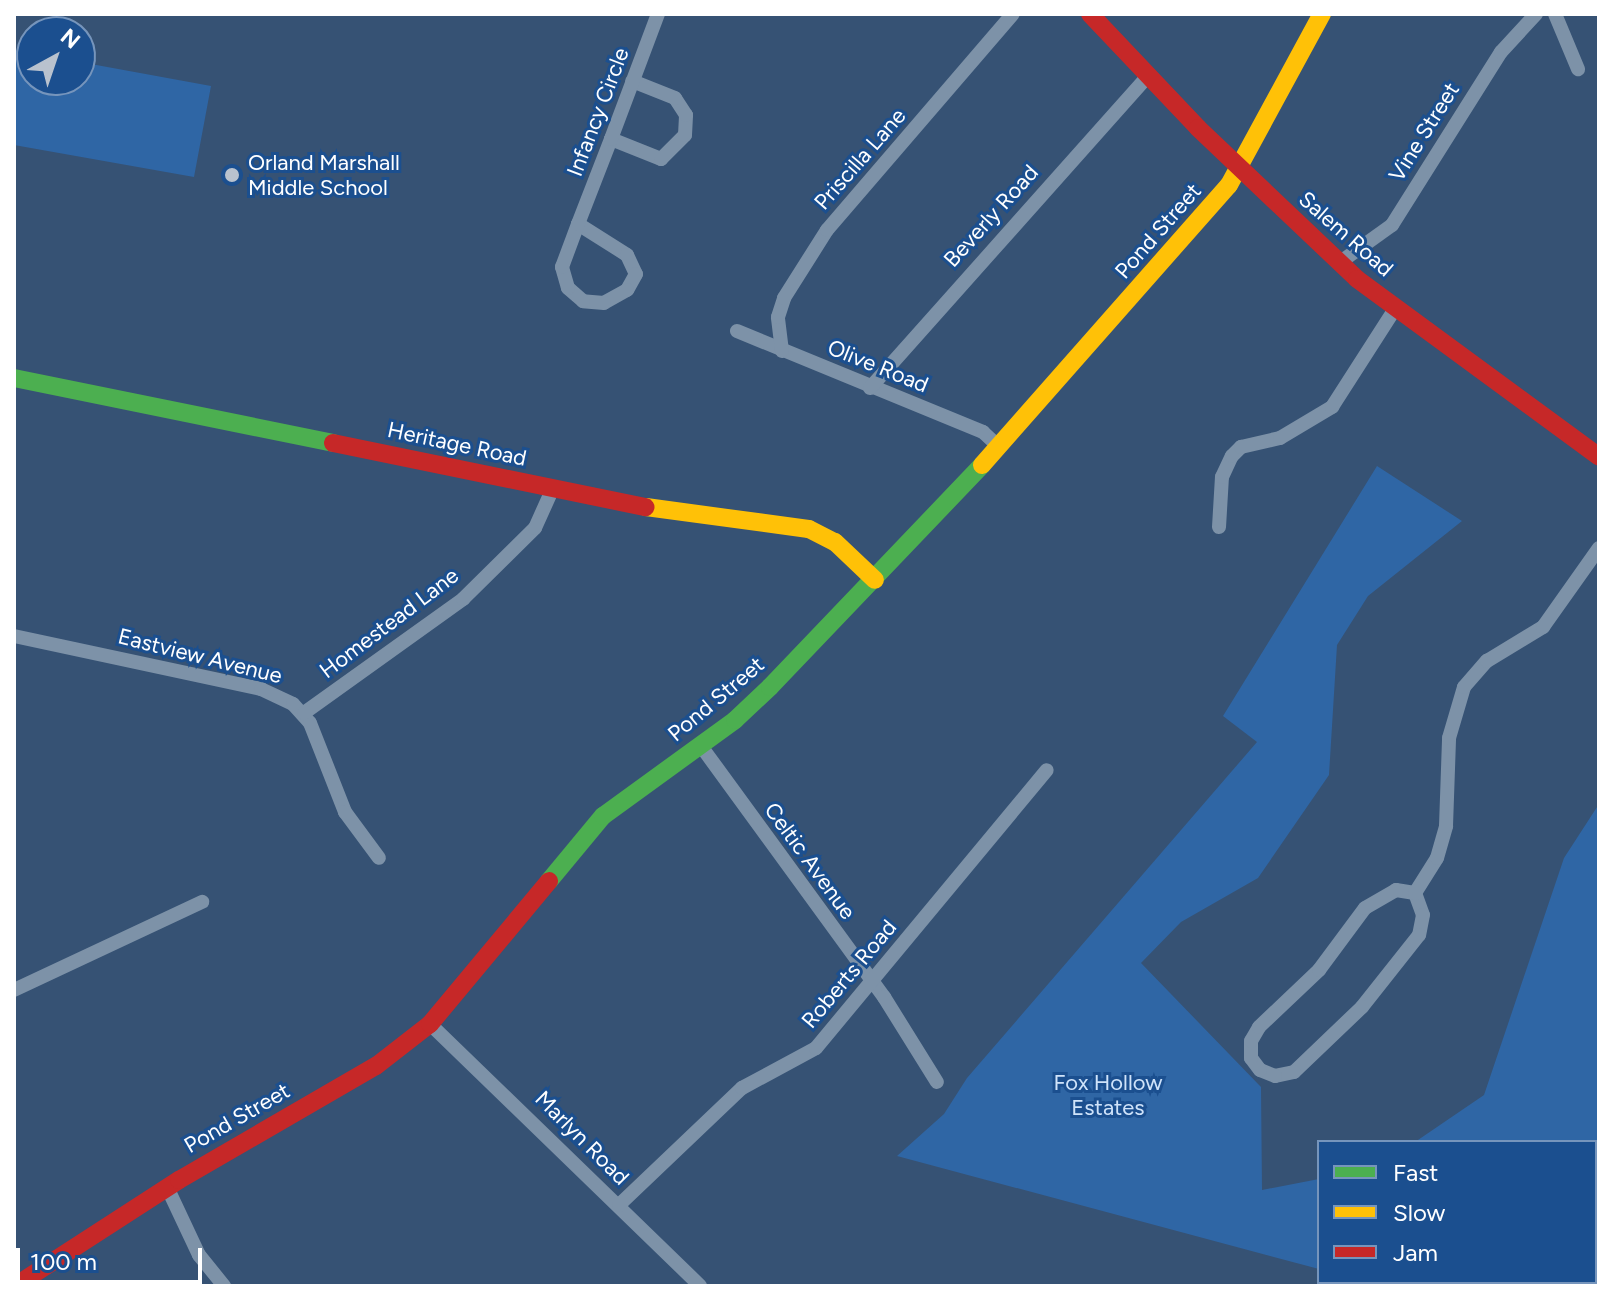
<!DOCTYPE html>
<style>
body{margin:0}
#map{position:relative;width:1613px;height:1300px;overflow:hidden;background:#365274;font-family:Figtree,sans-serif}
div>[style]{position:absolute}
.green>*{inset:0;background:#2f66a5}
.street>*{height:14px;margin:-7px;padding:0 7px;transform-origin:7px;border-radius:7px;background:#7d92a8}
.fast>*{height:18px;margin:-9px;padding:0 9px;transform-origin:9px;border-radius:9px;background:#4caf50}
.slow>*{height:18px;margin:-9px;padding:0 9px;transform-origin:9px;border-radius:9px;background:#ffc107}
.jam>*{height:18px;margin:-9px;padding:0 9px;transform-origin:9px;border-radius:9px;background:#c62828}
.dots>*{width:22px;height:22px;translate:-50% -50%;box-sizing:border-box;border:4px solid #1b4f8f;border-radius:50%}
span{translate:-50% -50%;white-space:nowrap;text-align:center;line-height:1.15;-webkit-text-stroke:6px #1b4f8f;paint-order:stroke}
.street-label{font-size:22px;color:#fff}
.poi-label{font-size:22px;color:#fff}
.left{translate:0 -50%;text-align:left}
.park-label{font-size:22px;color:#cfe3fa}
.frame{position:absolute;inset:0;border:16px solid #fff;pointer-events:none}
.legend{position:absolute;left:1317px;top:1140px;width:280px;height:144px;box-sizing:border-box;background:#1b4f8f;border:2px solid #7695bc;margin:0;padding:10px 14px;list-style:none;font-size:24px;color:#fff}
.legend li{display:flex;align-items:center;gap:16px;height:40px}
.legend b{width:40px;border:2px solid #7695bc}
.north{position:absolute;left:16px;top:16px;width:80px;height:80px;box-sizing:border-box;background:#1b4f8f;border:2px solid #7695bc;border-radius:50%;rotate:40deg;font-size:22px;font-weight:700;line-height:32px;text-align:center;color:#fff}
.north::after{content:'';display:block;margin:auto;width:28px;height:36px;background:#b9c2ce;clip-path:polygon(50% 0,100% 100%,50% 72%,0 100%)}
.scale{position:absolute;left:16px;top:1248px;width:186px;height:36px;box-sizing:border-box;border:4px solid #fff;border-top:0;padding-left:10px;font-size:24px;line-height:28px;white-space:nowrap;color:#fff;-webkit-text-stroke:6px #1b4f8f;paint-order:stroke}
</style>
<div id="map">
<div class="green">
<div style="clip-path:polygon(14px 50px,32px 54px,32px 80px,80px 80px,80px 62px,211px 86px,194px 177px,14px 145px)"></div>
<div style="clip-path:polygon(1377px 466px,1462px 521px,1368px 596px,1337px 645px,1329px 775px,1258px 878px,1181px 922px,1141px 963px,1261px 1087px,1262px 1190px,1319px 1179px,1319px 1269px,897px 1156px,944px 1114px,967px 1078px,1257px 742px,1223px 716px)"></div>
<div style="clip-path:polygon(1599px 804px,1599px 1167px,1595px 1172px,1595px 1142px,1415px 1142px,1484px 1095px,1564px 858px)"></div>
<div style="clip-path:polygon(1368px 1282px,1508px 1282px,1383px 1286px)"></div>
</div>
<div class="street">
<div style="left:1555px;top:14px;width:60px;rotate:67.3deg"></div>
<div style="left:611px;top:139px;width:54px;rotate:21.8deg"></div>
<div style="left:661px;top:159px;width:34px;rotate:-45deg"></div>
<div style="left:685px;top:135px;width:20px;rotate:-87deg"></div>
<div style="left:686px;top:115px;width:20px;rotate:-123deg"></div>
<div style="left:675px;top:98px;width:46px;rotate:-158.4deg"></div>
<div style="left:578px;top:224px;width:58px;rotate:32.3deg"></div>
<div style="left:627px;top:255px;width:21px;rotate:65deg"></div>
<div style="left:636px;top:274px;width:18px;rotate:119deg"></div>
<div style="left:627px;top:290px;width:26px;rotate:151deg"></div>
<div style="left:604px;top:303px;width:21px;rotate:-175deg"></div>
<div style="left:583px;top:301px;width:20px;rotate:-139deg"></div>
<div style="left:568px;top:288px;width:22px;rotate:-106deg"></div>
<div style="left:562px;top:267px;width:46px;rotate:-69.6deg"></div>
<div style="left:578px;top:224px;width:91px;rotate:-68.8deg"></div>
<div style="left:611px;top:139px;width:134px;rotate:-69.4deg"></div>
<div style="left:1339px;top:263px;width:65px;rotate:-35.6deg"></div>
<div style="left:1392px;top:225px;width:204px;rotate:-57.8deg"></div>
<div style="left:1501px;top:52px;width:52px;rotate:-47.4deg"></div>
<div style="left:737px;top:331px;width:266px;rotate:22.3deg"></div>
<div style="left:983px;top:432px;width:22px;rotate:43deg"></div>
<div style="left:782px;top:351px;width:34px;rotate:-97deg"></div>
<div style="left:778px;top:317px;width:20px;rotate:-72deg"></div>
<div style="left:784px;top:298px;width:80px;rotate:-57.7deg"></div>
<div style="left:827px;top:230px;width:285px;rotate:-49.3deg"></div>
<div style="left:870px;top:388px;width:418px;rotate:-48.3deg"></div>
<div style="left:1219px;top:527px;width:50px;rotate:-86.6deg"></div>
<div style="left:1222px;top:477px;width:23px;rotate:-65deg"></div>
<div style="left:1232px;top:456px;width:13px;rotate:-45deg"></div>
<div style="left:1241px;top:447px;width:40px;rotate:-13deg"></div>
<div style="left:1280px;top:438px;width:61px;rotate:-30.8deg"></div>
<div style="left:1332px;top:407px;width:117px;rotate:-57.3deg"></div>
<div style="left:14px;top:636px;width:253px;rotate:12.1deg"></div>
<div style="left:261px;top:689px;width:35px;rotate:25deg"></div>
<div style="left:293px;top:704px;width:25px;rotate:48deg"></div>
<div style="left:310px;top:723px;width:96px;rotate:68.5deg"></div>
<div style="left:345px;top:812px;width:57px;rotate:53.5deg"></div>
<div style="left:304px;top:713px;width:196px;rotate:-35.6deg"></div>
<div style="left:463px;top:599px;width:101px;rotate:-44.6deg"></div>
<div style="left:535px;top:528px;width:44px;rotate:-65.8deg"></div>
<div style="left:701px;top:746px;width:311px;rotate:53.9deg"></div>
<div style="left:884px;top:997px;width:100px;rotate:58.1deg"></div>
<div style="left:1396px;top:890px;width:19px;rotate:9deg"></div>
<div style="left:1415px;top:893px;width:23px;rotate:70deg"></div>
<div style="left:1423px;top:915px;width:20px;rotate:101deg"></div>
<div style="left:1419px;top:935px;width:92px;rotate:128.4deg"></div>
<div style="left:1362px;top:1007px;width:94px;rotate:136.3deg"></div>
<div style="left:1294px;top:1072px;width:19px;rotate:168deg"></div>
<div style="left:1275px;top:1076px;width:16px;rotate:-158deg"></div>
<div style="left:1260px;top:1070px;width:15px;rotate:-127deg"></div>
<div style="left:1251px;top:1058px;width:17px;rotate:-90deg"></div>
<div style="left:1251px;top:1041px;width:16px;rotate:-60deg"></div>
<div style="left:1259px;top:1027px;width:83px;rotate:-43.5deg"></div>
<div style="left:1319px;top:970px;width:77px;rotate:-53.4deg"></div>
<div style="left:1365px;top:908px;width:36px;rotate:-30deg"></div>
<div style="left:1415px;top:893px;width:41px;rotate:-57.8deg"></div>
<div style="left:1437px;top:858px;width:33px;rotate:-74deg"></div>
<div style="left:1446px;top:826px;width:88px;rotate:-88deg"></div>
<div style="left:1449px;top:738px;width:53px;rotate:-73.6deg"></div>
<div style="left:1464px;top:687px;width:35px;rotate:-49deg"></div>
<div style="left:1487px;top:661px;width:66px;rotate:-31.3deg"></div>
<div style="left:1543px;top:627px;width:97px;rotate:-54.7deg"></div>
<div style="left:14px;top:990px;width:208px;rotate:-25.1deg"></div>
<div style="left:430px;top:1024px;width:376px;rotate:44.1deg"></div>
<div style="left:167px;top:1187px;width:75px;rotate:64.8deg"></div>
<div style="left:199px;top:1255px;width:40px;rotate:51deg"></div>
<div style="left:619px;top:1205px;width:170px;rotate:-43.6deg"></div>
<div style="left:742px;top:1088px;width:84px;rotate:-28.4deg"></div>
<div style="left:816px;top:1048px;width:361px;rotate:-50.3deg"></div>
</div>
<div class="fast">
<div style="left:14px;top:378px;width:326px;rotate:11.5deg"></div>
<div style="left:549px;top:881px;width:85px;rotate:-50.3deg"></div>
<div style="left:603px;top:816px;width:163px;rotate:-36deg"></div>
<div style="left:735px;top:720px;width:48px;rotate:-43.3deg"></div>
<div style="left:770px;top:687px;width:307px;rotate:-46.3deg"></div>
</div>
<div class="slow">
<div style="left:982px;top:465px;width:373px;rotate:-48.6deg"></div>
<div style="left:1229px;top:185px;width:195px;rotate:-61.5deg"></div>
<div style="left:646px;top:507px;width:164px;rotate:7.7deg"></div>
<div style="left:809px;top:529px;width:29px;rotate:27deg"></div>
<div style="left:835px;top:542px;width:55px;rotate:43.5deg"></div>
</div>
<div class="jam">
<div style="left:1090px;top:14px;width:157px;rotate:46.5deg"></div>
<div style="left:1198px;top:128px;width:219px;rotate:43.5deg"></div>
<div style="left:1357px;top:279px;width:300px;rotate:36.3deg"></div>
<div style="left:333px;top:443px;width:319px;rotate:11.6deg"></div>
<div style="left:15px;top:1286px;width:195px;rotate:-32.9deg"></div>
<div style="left:179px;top:1180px;width:228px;rotate:-30.1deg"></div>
<div style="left:376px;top:1066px;width:68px;rotate:-37.9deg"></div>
<div style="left:430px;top:1024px;width:186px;rotate:-50.2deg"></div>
</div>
<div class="dots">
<div style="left:232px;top:175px;background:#b9c2ce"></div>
</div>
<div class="street-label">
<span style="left:598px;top:112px;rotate:-69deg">Infancy Circle</span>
<span style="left:1424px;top:132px;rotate:-58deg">Vine Street</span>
<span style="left:860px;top:159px;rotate:-49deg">Priscilla Lane</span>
<span style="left:991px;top:216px;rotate:-48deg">Beverly Road</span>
<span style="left:1158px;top:231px;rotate:-49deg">Pond Street</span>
<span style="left:1346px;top:234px;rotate:41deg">Salem Road</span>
<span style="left:878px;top:366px;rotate:22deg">Olive Road</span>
<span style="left:457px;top:444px;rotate:12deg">Heritage Road</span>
<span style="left:389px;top:623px;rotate:-37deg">Homestead Lane</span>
<span style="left:200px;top:656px;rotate:14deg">Eastview Avenue</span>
<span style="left:716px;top:699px;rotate:-40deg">Pond Street</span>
<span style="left:810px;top:861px;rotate:54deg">Celtic Avenue</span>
<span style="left:849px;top:974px;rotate:-50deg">Roberts Road</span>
<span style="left:237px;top:1118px;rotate:-30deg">Pond Street</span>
<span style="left:582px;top:1138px;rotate:45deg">Marlyn Road</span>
</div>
<div class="poi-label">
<span class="left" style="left:248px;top:175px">Orland Marshall<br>Middle School</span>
</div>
<div class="park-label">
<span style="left:1108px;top:1095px">Fox Hollow<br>Estates</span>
</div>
<div class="frame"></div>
<ul class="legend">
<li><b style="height:10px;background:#4caf50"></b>Fast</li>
<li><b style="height:10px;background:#ffc107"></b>Slow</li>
<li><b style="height:10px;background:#c62828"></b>Jam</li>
</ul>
<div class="north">N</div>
<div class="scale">100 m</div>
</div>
